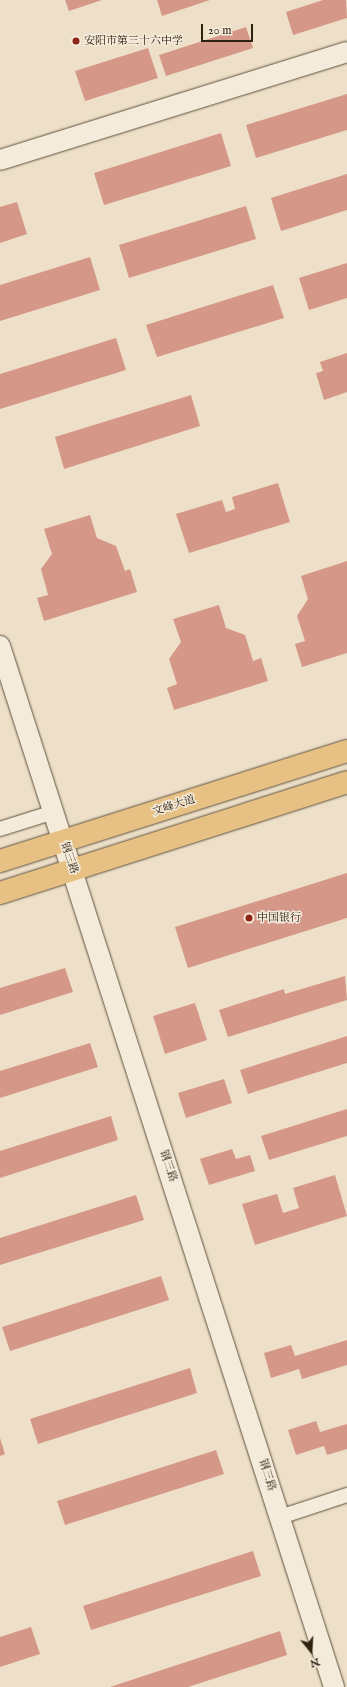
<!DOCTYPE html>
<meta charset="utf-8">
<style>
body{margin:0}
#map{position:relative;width:347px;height:1687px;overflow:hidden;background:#eee0c8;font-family:"IM FELL English","Noto Serif SC",serif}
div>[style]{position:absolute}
.building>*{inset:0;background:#d59788}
.roads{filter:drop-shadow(0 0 1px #5f513e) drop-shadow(0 0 1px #5f513e)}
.street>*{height:14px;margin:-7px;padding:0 7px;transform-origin:7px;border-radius:7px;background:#f4ebdb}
.secondary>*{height:20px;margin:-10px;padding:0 10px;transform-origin:10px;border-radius:10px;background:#f4ebdb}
.primary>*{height:22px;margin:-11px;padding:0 11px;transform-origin:11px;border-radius:11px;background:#e7c084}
.dots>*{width:11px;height:11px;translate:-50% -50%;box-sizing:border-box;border:2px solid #f4ebdb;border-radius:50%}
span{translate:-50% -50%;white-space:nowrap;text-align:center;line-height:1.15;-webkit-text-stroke:3px #f4ebdb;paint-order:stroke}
.poi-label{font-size:11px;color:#2f2110}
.left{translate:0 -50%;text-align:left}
.street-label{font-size:11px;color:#2f2110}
.north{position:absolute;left:291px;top:1631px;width:40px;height:40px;-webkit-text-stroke:3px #f4ebdb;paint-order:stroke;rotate:162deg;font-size:11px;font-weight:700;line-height:16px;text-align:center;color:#2f2110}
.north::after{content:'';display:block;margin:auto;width:14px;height:18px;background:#2f2110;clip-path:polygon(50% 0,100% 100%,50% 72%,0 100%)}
.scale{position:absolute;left:201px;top:24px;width:52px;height:18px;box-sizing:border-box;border:2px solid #2f2110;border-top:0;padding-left:5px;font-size:12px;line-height:14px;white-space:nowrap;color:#2f2110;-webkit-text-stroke:3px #f4ebdb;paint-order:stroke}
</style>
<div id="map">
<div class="building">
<div style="clip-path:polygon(65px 0,102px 0,69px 11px)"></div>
<div style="clip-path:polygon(157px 0,210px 0,162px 16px)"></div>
<div style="clip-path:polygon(323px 0,346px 0,347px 18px,293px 35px,286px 12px)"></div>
<div style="clip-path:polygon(246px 27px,253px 48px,166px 76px,159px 55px)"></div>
<div style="clip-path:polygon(148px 48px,158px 78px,85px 101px,75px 71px)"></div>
<div style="clip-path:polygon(347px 94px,347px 130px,256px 158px,246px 125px)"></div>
<div style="clip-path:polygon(221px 133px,231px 166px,104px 205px,94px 173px)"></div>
<div style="clip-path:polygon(347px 174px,347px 210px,281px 231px,271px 198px)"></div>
<div style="clip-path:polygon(17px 202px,27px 234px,0 243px,0 207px)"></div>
<div style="clip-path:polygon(246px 206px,256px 239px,129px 278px,119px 245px)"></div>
<div style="clip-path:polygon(90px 257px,100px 290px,0 321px,0 285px)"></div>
<div style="clip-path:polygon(347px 263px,347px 298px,309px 310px,299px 278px)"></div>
<div style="clip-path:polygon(273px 285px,284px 318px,157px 357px,146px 325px)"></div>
<div style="clip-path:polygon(116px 338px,126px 370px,0 409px,0 374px)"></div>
<div style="clip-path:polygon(347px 353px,347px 392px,324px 400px,316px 373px,323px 371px,320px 362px)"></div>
<div style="clip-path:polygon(191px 395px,200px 426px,64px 469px,55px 437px)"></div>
<div style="clip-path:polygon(278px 483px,290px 522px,189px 553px,176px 514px,222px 500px,226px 512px,235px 509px,232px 497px)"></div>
<div style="clip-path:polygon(90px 515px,97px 538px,116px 546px,125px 571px,130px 569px,137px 592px,44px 621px,37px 598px,48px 595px,41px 569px,52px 554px,44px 529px)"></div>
<div style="clip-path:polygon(347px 561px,347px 653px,302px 667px,295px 644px,305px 641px,297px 616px,308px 599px,301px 576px)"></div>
<div style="clip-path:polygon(219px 605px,226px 628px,245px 635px,253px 661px,261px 658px,268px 681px,174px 710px,167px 688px,177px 684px,169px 659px,181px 642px,173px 619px)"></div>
<div style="clip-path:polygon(347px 873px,347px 918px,188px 968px,175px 927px)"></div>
<div style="clip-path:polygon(65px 968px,73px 992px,0 1015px,0 988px)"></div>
<div style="clip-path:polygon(345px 976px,347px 1000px,228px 1037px,219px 1010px,284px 989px,285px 994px)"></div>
<div style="clip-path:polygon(195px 1003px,207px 1040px,165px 1054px,153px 1016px)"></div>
<div style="clip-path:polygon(347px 1036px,347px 1063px,248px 1094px,240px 1070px)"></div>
<div style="clip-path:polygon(90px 1043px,98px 1067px,0 1098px,0 1071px)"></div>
<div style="clip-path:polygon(224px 1079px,232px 1103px,186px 1118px,178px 1093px)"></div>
<div style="clip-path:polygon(347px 1109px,347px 1136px,269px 1160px,261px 1136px)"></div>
<div style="clip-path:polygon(111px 1116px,118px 1140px,0 1178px,0 1151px)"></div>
<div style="clip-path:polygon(232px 1149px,236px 1159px,250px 1155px,255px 1171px,209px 1185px,200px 1159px)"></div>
<div style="clip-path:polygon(335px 1175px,347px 1216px,255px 1245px,242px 1204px,277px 1194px,283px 1213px,299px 1208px,293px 1188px)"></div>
<div style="clip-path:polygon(136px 1195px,144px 1220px,0 1265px,0 1238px)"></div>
<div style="clip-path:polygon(161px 1276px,169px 1300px,10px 1351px,2px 1327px)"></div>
<div style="clip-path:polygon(347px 1340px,347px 1365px,302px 1379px,299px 1369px,271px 1378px,264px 1353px,291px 1345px,295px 1356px)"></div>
<div style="clip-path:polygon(190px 1368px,197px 1393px,38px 1444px,30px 1419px)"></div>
<div style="clip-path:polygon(316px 1421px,320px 1432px,347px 1424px,347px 1449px,327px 1455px,324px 1446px,296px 1455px,288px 1430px)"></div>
<div style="clip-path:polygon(0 1438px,5px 1454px,0 1456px)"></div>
<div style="clip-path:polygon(216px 1450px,224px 1474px,65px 1525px,57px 1501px)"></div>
<div style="clip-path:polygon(253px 1551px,261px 1576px,91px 1630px,83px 1606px)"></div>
<div style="clip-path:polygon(31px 1627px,40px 1654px,0 1667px,0 1637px)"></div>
<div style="clip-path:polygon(280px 1631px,287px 1655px,188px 1687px,110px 1687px)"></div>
</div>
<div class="roads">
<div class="street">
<div style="left:0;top:829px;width:57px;rotate:-17.5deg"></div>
<div style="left:280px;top:1517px;width:71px;rotate:-18.2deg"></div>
</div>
<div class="secondary">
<div style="left:0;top:160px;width:363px;rotate:-17.3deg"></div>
<div style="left:0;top:646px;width:1093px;rotate:72.21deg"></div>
</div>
<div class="primary">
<div style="left:0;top:861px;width:364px;rotate:-17.6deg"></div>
<div style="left:0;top:893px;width:364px;rotate:-17.7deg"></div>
</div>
</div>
<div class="dots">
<div style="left:76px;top:41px;background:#8f2418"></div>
<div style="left:249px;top:918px;background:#8f2418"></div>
</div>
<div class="poi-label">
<span class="left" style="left:84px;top:41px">安阳市第三十六中学</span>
<span class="left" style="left:257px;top:918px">中国银行</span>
</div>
<div class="street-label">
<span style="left:174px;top:806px;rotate:-18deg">文峰大道</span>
<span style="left:69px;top:858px;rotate:72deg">钢三路</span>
<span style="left:168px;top:1166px;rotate:72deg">钢三路</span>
<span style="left:267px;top:1475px;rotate:73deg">钢三路</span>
</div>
<div class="north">N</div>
<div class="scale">20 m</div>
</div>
